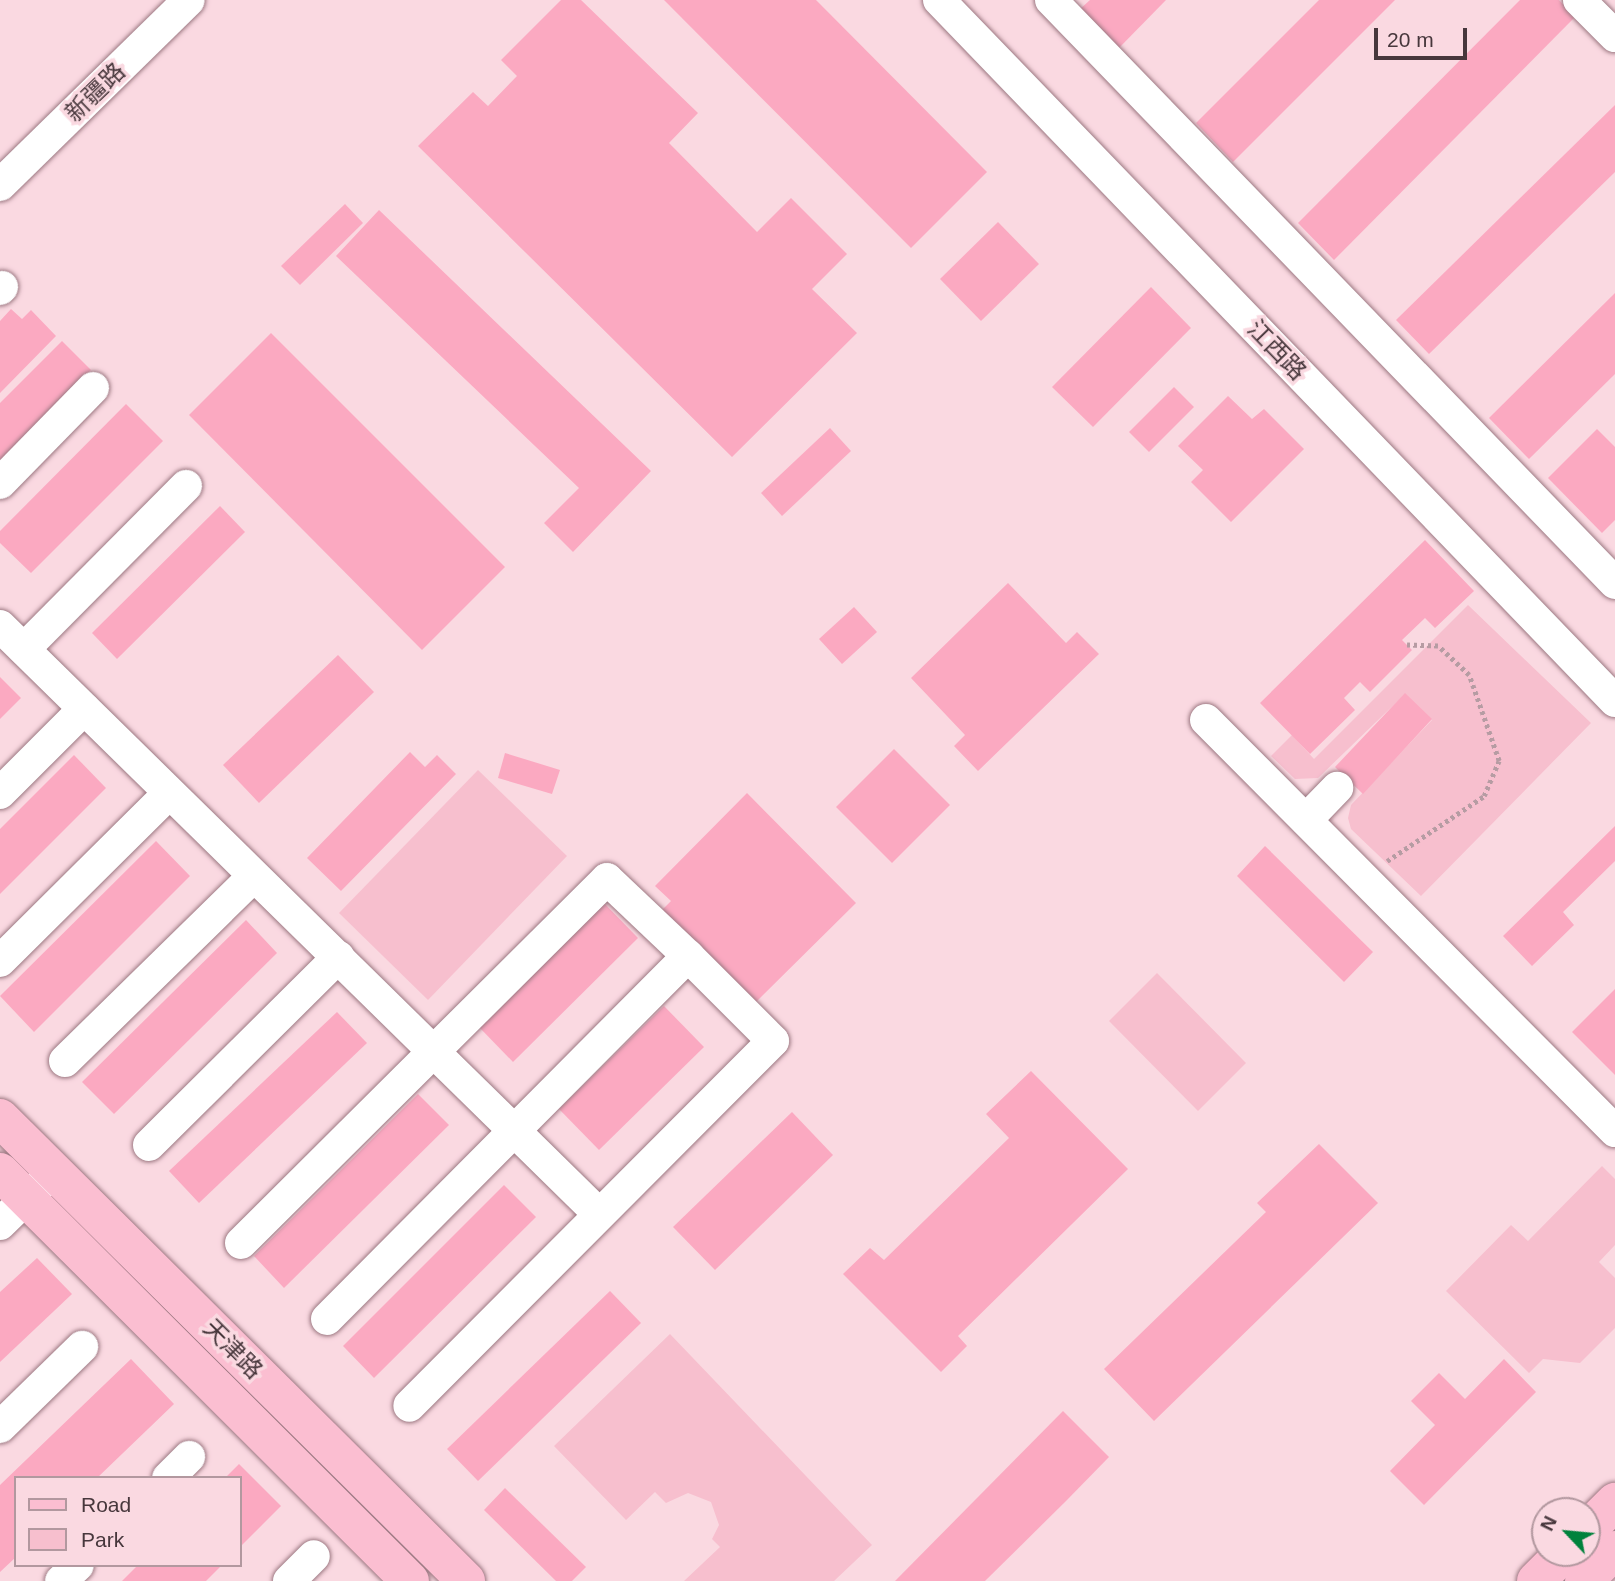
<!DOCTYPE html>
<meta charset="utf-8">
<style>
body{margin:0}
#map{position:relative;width:1615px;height:1581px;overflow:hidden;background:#fad9e1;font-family:Arial,"Noto Sans SC",sans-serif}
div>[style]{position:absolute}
.green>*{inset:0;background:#f7bfce}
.building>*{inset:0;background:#fba9c1}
.path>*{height:4.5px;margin-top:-2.25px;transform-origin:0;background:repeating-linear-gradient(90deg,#b69ca3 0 3.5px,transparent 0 7px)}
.roads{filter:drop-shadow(0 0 2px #9c7882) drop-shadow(0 0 2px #9c7882)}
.minor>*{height:32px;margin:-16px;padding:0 16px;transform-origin:16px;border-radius:16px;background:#fff}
.major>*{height:38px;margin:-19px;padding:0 19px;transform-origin:19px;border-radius:19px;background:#fbbed1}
span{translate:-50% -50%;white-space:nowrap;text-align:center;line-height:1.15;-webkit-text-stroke:7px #fad9e1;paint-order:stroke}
.street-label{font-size:24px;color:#47373c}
.legend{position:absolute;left:14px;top:1476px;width:228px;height:91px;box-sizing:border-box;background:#fad9e1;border:2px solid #b2989f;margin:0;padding:9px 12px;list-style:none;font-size:21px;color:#47373c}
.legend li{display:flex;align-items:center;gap:14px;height:35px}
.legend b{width:35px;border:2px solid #b2989f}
.north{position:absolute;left:1531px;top:1497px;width:70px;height:70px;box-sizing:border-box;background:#fad9e1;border:2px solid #b2989f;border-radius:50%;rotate:296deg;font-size:19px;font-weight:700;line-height:28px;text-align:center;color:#47373c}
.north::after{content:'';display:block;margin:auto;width:24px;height:32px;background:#00823c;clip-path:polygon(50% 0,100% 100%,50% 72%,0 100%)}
.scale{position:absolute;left:1374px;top:28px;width:93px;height:32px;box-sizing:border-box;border:4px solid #47373c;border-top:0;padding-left:9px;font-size:21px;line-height:24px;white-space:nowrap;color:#47373c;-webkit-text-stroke:5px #fad9e1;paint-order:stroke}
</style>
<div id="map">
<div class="green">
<div style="clip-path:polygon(1468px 605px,1591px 723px,1421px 896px,1351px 829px,1348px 818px,1351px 805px,1432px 720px,1405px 694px,1318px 778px,1295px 779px,1271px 756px,1292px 735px,1314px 759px)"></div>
<div style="clip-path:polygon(478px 770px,567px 856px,428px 1000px,339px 913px)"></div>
<div style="clip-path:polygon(1157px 973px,1246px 1063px,1198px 1111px,1109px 1021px)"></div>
<div style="clip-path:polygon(1602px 1166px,1615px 1179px,1615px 1245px,1599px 1262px,1615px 1278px,1615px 1328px,1580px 1363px,1543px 1359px,1529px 1373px,1446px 1291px,1511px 1225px,1528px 1241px)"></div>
<div style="clip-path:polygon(670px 1334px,872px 1545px,834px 1581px,684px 1581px,720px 1547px,712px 1539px,719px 1525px,711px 1502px,688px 1493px,666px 1503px,655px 1492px,626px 1520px,554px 1446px)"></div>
</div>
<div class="building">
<div style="clip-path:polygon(561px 0,581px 0,698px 113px,669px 143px,757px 232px,791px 198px,847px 254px,812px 289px,857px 333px,732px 457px,418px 146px,473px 92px,488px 106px,517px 76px,501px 60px)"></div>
<div style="clip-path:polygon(664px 0,816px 0,987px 172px,911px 248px)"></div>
<div style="clip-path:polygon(1090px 0,1166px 0,1118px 49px,1079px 10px)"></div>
<div style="clip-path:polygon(1319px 0,1395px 0,1233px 162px,1196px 123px)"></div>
<div style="clip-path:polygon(1520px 0,1559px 0,1575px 17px,1334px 260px,1298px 223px)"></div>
<div style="clip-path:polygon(1615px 105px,1615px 172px,1429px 354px,1396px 320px)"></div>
<div style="clip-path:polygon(345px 204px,363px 223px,300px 285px,281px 266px)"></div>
<div style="clip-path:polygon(379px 210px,651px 471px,573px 552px,544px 523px,579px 488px,336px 256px)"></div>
<div style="clip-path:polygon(998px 222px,1039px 264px,981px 321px,940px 279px)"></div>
<div style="clip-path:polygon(1151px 287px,1191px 328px,1093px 427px,1052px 387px)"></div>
<div style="clip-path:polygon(1615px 293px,1615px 374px,1529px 459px,1489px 418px)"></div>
<div style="clip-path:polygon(11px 309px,22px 319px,31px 310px,56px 336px,0 393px,0 321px)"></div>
<div style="clip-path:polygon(271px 333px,505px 567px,422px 650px,189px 415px)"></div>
<div style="clip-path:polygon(62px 341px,91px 370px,0 461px,0 403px)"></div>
<div style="clip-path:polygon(1174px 387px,1194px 407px,1149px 452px,1129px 432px)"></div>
<div style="clip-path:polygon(1228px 396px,1252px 419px,1264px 409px,1304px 449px,1231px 522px,1191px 482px,1203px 470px,1178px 446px)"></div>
<div style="clip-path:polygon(126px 404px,163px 441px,31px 573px,0 543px,0 531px)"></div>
<div style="clip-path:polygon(830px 428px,851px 451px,782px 516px,761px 493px)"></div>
<div style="clip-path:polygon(1597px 429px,1615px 447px,1615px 520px,1602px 533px,1548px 478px)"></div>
<div style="clip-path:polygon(220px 506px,245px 532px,117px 659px,92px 633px)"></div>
<div style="clip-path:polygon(1425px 540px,1474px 591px,1435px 628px,1425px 618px,1402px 640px,1412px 650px,1370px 692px,1360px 682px,1344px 698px,1355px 710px,1310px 754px,1260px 703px)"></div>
<div style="clip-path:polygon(1008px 583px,1066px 643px,1077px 632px,1099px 654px,978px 771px,954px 746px,965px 735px,911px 678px)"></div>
<div style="clip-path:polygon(854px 607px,877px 632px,842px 664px,819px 639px)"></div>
<div style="clip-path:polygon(338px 655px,374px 692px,259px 803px,223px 765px)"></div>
<div style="clip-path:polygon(0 677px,21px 698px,0 719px)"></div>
<div style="clip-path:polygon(1405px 693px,1432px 719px,1363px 794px,1335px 767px)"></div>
<div style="clip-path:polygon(894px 749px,950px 805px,892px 863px,836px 807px)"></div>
<div style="clip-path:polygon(410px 752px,425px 767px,437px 755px,456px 774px,341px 891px,307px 858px)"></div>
<div style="clip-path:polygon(505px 753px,560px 770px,552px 794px,498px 778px)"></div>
<div style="clip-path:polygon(74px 755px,106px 788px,0 894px,0 829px)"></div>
<div style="clip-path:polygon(747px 793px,856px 903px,754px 1004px,661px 911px,671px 901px,655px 886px)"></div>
<div style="clip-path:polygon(1615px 826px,1615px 861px,1563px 912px,1574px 925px,1532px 966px,1503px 936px)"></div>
<div style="clip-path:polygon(156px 841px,190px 876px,34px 1032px,0 996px)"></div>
<div style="clip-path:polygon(1265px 846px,1373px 952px,1344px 982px,1237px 876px)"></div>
<div style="clip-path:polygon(603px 902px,638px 938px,513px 1062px,478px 1026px)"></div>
<div style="clip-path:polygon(246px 920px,277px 953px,114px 1114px,82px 1082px)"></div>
<div style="clip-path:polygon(1615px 989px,1615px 1075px,1572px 1032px)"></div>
<div style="clip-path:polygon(664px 1006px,704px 1047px,599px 1150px,559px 1109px)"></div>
<div style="clip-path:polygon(337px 1012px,367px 1043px,199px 1203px,169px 1171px)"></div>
<div style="clip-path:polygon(1031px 1071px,1128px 1169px,958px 1336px,967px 1346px,941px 1372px,843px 1274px,870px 1248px,884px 1260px,1009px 1138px,986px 1114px)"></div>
<div style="clip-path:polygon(418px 1094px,449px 1125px,284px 1288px,254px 1256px)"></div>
<div style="clip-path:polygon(792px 1112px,833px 1155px,715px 1270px,673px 1227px)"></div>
<div style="clip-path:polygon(1319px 1144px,1378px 1203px,1154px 1421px,1104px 1369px,1266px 1212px,1257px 1203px)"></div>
<div style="clip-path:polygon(504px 1185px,536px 1217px,374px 1378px,343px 1346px)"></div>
<div style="clip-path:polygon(37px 1258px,72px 1294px,0 1362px,0 1292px)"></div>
<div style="clip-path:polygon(610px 1291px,641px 1323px,478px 1481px,447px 1449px)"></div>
<div style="clip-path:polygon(131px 1359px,174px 1404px,97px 1478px,16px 1478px,16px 1557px,0 1572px,0 1485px)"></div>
<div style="clip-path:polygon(1504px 1359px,1536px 1392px,1424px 1505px,1390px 1471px,1435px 1425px,1411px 1401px,1439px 1373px,1465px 1399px)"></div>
<div style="clip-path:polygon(1063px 1411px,1109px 1457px,1066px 1501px,985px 1581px,895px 1581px)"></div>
<div style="clip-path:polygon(239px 1464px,281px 1506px,240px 1547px,240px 1478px,225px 1478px)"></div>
<div style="clip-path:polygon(505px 1488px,586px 1567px,572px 1581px,556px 1581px,484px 1510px)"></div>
<div style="clip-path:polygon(138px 1565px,222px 1565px,206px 1581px,122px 1581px)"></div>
</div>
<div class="path">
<div style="left:1387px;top:861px;width:117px;rotate:-33.8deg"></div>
<div style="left:1484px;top:796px;width:38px;rotate:-67deg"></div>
<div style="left:1499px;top:761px;width:91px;rotate:-109.2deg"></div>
<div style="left:1469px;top:675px;width:42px;rotate:-136.9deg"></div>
<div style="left:1438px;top:646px;width:31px;rotate:-178deg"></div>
</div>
<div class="roads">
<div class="minor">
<div style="left:939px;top:0;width:974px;rotate:46.04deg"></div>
<div style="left:1051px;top:0;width:811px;rotate:45.95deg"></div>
<div style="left:1579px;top:0;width:51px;rotate:45deg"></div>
<div style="left:0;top:185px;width:264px;rotate:-44.4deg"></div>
<div style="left:0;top:289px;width:3px;rotate:-45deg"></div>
<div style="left:0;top:483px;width:133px;rotate:-45.6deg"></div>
<div style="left:0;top:626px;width:837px;rotate:44.47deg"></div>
<div style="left:24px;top:649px;width:230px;rotate:-45.2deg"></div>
<div style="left:1206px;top:720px;width:580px;rotate:45.14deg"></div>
<div style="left:0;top:793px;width:119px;rotate:-45deg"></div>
<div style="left:1306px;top:820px;width:45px;rotate:-45.9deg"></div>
<div style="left:0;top:961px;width:238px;rotate:-44.8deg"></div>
<div style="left:65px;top:1061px;width:264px;rotate:-44.4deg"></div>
<div style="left:149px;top:1145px;width:267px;rotate:-44.8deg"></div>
<div style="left:0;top:1224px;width:60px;rotate:-44.3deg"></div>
<div style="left:241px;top:1243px;width:516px;rotate:-44.84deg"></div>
<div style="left:607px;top:879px;width:112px;rotate:43.5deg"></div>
<div style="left:688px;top:956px;width:120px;rotate:45deg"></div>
<div style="left:773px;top:1041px;width:515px;rotate:134.92deg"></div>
<div style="left:327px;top:1319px;width:512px;rotate:-45.16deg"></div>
<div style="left:0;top:1427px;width:115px;rotate:-44.3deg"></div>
<div style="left:168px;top:1478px;width:30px;rotate:-45deg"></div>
<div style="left:61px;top:1581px;width:23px;rotate:-43deg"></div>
<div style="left:289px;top:1581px;width:35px;rotate:-45deg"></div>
</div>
<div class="major">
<div style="left:0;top:1118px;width:657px;rotate:44.81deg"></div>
<div style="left:0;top:1172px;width:579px;rotate:44.93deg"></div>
<div style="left:1587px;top:1530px;width:40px;rotate:-45deg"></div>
<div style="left:1536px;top:1581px;width:40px;rotate:-45deg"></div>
<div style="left:1584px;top:1581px;width:44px;rotate:-45deg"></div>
</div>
</div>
<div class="street-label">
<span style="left:95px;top:92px;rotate:-44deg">新疆路</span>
<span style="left:1277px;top:350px;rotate:46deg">江西路</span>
<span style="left:233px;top:1349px;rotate:45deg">天津路</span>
</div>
<ul class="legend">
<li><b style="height:9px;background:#fbbed1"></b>Road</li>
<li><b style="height:19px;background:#f7bfce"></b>Park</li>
</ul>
<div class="north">N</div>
<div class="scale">20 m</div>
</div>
